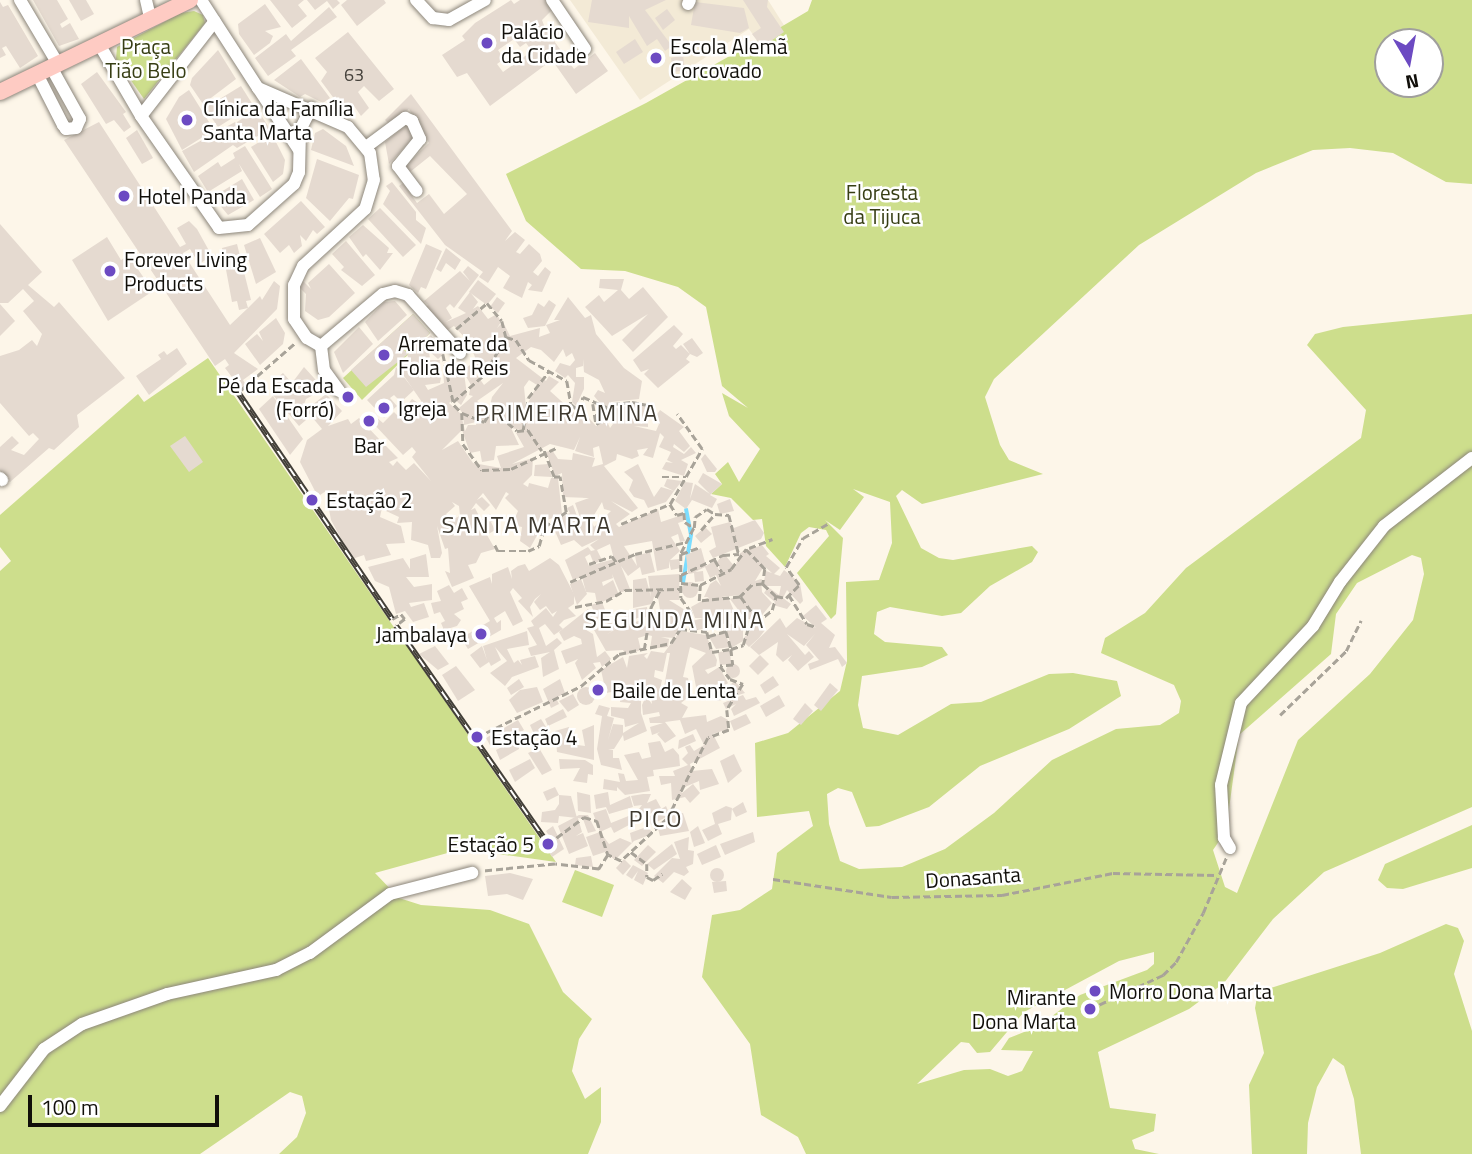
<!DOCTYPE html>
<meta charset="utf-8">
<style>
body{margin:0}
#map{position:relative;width:1472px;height:1154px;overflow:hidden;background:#fdf6e9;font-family:"Titillium Web",sans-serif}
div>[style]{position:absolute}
.built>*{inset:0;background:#f3ead6}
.green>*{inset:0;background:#cdde8c}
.stream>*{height:3.5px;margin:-1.75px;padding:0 1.75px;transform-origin:1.75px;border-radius:1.75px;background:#7bddff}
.building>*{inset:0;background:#e5dad0}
.round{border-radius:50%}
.path>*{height:2.5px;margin-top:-1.25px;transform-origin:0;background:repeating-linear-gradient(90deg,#a8a399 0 7px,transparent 0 10.5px)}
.roads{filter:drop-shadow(0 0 2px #8c867b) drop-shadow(0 0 2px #8c867b)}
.minor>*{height:12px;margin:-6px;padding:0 6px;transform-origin:6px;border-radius:6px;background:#fff}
.major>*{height:16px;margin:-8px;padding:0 8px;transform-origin:8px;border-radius:8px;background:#fecbc3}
.rail>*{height:6px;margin-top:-3px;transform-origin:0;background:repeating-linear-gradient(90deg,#fff 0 10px,#423f38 0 20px);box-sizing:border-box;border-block:2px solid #423f38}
.dots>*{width:19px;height:19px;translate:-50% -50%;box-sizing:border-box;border:4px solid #fff;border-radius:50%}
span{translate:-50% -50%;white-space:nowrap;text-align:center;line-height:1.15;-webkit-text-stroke:5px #fff;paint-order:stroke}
.number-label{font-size:18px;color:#46423c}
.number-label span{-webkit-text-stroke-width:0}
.poi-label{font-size:21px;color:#110f0a}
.left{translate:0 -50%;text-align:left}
.right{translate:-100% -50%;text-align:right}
.park-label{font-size:21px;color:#373e14}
.street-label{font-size:21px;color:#110f0a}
.neighbourhood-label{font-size:23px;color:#3e392f;letter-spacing:2px}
.quarter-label{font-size:24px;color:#3e392f;letter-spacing:2px}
.north{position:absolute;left:1374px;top:28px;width:70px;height:70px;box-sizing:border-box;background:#fff;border:2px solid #a09f9d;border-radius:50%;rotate:170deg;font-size:19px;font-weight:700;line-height:28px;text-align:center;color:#110f0a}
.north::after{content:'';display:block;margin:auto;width:24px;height:32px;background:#6c4ac2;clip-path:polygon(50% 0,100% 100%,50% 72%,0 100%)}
.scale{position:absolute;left:28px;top:1095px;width:191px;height:32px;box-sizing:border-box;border:4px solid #110f0a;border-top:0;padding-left:9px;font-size:21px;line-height:24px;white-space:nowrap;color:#110f0a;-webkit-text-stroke:5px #fff;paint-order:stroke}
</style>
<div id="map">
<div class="built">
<div style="clip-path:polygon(570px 0,768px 0,787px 30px,762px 47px,749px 29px,640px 100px)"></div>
</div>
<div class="green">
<div style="clip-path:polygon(evenodd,812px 0,1472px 0,1472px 184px,1446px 182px,1393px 153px,1350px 148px,1313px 150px,1256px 173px,1139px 245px,994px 379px,985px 397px,1000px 445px,1009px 460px,1043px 474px,922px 504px,902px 490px,896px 496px,921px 548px,939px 558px,953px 560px,1032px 546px,1038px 552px,1032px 562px,990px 586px,961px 613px,942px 616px,890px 607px,877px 612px,874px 634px,885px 642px,942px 647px,948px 655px,922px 667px,862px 676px,858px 705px,863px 728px,898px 735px,951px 704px,981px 702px,1049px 674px,1073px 673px,1117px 681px,1121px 696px,1069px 729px,980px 766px,929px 807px,879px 826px,866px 827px,852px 792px,838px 788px,827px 794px,829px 824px,840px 861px,859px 869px,902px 867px,945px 849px,994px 813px,1052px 760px,1116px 729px,1160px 725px,1179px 713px,1181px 701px,1174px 685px,1101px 653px,1105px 638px,1145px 613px,1186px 568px,1361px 438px,1366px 410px,1307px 345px,1315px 334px,1343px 327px,1472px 314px,1472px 807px,1324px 872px,1273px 919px,1224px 983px,1189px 1009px,1098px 1052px,1110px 1108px,1156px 1114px,1154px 1131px,1132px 1140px,1135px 1149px,1159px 1154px,806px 1154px,798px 1137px,761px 1115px,750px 1044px,702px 977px,712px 915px,740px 910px,772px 889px,777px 853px,813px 826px,809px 811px,757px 817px,755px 743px,788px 733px,840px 691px,847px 661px,846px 582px,879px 580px,892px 543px,890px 502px,853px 489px,864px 497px,840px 530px,825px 520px,843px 538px,836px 614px,831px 619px,797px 573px,829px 536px,826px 530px,809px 527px,801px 533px,785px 567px,766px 546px,762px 519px,753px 520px,731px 498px,711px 494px,722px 484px,715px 474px,728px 462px,739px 482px,760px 449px,729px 416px,722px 393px,748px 408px,722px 386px,706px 307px,678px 287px,625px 271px,581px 269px,526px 221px,506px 174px,646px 103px,769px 34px,808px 11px,812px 0,1388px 42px,1430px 42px,1430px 84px,1388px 84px,1388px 42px,812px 0,1412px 555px,1421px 558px,1424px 574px,1413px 620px,1370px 674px,1298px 740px,1237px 893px,1225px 887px,1213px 850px,1226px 831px,1239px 735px,1331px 654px,1336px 614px,1357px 583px,1412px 555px,812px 0,1154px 952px,1154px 964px,1147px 970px,1080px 995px,1039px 1026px,1009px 1038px,1001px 1050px,1033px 1051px,1022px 1071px,1008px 1076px,990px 1069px,964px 1070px,917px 1084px,961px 1042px,969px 1043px,977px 1053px,990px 1052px,1024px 1012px,1119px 961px,1154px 952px)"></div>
<div style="clip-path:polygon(194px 11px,203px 15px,205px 23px,144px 99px,116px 59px,117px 47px,181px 13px)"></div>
<div style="clip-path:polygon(413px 314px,430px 333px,362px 400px,343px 378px)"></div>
<div style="clip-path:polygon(208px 358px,556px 862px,462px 849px,375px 873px,399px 898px,421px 905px,490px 910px,529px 924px,563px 992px,592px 1019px,579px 1039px,572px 1071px,585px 1099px,601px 1087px,601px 1122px,588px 1154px,279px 1154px,297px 1137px,306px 1113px,302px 1096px,290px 1092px,200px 1154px,0 1154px,0 571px,11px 561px,0 547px,0 515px,138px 394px,144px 402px)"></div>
<div style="clip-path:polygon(1472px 825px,1472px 868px,1403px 889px,1387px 888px,1378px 880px,1385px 864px)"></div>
<div style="clip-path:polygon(575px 870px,614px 885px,602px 917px,562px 902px)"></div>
<div style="clip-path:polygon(1446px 924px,1458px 928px,1464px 941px,1454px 974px,1472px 1031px,1472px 1154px,1361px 1154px,1354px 1099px,1344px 1066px,1333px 1058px,1317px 1087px,1308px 1123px,1307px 1154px,1252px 1154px,1249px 1085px,1264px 1053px,1255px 1008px,1258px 992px,1380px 953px)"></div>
</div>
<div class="stream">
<div style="left:683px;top:583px;width:49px;rotate:-80.5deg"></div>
<div style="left:691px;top:535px;width:25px;rotate:-101deg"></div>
</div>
<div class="building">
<div style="clip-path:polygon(33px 0,57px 0,68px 19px,60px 24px,62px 28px,70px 23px,79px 39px,59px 46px)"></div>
<div style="clip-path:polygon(69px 0,86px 0,94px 14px,81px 21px)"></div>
<div style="clip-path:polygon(270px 0,304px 0,298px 5px,307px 16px,292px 28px)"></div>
<div style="clip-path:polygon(307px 0,337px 0,340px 3px,333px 9px,327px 1px,315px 10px)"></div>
<div style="clip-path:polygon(347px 0,384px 0,386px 3px,357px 26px,341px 5px)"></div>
<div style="clip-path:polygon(evenodd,511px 0,514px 4px,520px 0,546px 0,553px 9px,542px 20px,545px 28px,574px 69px,595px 53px,608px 71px,576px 94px,552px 60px,490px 106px,467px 73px,457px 77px,442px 55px,465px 40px,462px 36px,475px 23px,511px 0,514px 39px,520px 47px,526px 43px,532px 51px,503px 72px,497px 64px,504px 59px,498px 50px,514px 39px)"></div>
<div style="clip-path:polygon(592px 0,666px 0,645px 10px,672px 46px,665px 51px,657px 39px,647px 46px,629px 16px,629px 28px,588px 22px)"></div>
<div style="clip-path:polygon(743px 0,768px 0,767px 7px,784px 32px,762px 47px,752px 34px,761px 28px)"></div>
<div style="clip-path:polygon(0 2px,3px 7px,8px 5px,38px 56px,20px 68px,6px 46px,2px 48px,6px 55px,0 58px)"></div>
<div style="clip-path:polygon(695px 2px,744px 8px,749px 28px,740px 33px,691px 25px)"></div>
<div style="clip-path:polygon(265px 4px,281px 27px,265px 31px,273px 36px,270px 43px,254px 55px,239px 34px,238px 24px)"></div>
<div style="clip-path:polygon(329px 7px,337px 17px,291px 50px,296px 56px,268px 76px,255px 58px,286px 34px,291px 41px)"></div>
<div style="clip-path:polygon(667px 9px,675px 20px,663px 30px,655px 18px)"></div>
<div style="clip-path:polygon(348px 32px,394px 89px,379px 101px,364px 86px,358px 92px,369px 108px,361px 116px,352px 103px,341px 108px,321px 81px,327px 72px,315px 58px)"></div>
<div style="clip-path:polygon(635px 39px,643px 52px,624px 64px,616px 52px)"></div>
<div style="clip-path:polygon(218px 50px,236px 79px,203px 104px,190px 85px,192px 78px)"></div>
<div style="clip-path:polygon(683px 55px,685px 70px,691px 68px,692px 76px,682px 79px,680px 71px,673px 72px,671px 58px)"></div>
<div style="clip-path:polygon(301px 59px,330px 98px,323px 103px,305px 94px,300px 97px,274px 80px)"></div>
<div style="clip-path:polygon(97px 72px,126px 112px,123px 114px,131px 127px,124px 132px,114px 120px,106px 124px,81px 84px)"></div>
<div style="clip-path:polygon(241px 86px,253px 105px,218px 127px,205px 108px)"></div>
<div style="clip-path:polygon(189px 90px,214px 130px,182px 150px,166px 119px,179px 97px)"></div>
<div style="clip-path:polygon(411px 94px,512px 231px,505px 241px,515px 232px,525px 240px,516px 252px,520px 254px,529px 244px,540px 254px,542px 261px,533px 272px,538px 276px,545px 267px,551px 272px,542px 292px,528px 290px,532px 285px,528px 282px,522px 298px,503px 288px,510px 276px,498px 267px,488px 283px,479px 277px,483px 272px,445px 245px,399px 186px,403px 183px,417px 203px,429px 194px,444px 214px,467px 194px,430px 156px,410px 172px,405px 166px,429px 143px,409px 109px,391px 126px,385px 120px)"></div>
<div style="clip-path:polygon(257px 109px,270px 129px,237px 148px,233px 145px,194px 172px,182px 151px,235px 122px,240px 131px,237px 122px)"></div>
<div style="clip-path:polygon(99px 122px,180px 247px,186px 244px,177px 228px,189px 221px,197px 229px,212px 256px,199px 264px,190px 249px,183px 253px,230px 325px,248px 308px,239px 310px,237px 301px,232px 302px,222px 248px,237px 244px,251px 300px,246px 301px,248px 308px,260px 296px,262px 300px,274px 281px,280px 286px,277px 309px,234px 353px,258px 369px,243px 380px,246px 385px,241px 389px,225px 368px,229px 365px,225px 359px,215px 366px,64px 140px)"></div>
<div style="clip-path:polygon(406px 125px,416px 135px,389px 164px,385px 142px)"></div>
<div style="clip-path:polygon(323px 129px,346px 146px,354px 166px,311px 150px,315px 133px)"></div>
<div style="clip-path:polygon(137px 130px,153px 158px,142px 164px,126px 138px)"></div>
<div style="clip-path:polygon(272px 134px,285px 160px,283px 174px,273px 182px,251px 147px)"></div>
<div style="clip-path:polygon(245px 146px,272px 189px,260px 197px,239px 164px,242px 171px,208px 192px,198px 176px,218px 162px,221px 167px,235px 158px,233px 153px)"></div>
<div style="clip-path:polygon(317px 159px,359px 175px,353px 199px,349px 198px,330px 221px,306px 198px)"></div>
<div style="clip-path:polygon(242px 179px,254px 200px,228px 215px,213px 197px)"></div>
<div style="clip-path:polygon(392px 182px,416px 212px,416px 220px,426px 228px,421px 244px,383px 204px,390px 191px,386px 186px)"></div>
<div style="clip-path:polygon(301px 201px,325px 227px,317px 234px,313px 230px,306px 241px,300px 235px,302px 246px,294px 253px,289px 245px,280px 253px,264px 234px)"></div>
<div style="clip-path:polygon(380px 208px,416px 245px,403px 257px,368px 219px)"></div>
<div style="clip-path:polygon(0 224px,42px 272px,28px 285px,54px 307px,59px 302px,125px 378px,77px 415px,79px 427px,54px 450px,49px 448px,10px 482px,0 471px,0 447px,12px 436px,19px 443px,11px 450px,24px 455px,39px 439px,33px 433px,29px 436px,0 403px,0 356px,19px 350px,32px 340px,37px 346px,42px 334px,23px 311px,34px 301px,23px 289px,8px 303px,0 303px)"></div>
<div style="clip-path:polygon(363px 225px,389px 248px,387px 253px,393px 253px,380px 270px,366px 254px,363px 257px,349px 237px)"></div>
<div style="clip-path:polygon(107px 237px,121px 260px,128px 255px,153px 291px,108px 321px,72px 260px)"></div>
<div style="clip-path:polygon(260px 238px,276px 272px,256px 284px,244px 245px)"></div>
<div style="clip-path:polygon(346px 241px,375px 275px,362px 286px,341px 270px,344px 267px,332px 254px)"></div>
<div style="clip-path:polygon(426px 244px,442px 251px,426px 289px,421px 287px,418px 293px,409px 285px)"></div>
<div style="clip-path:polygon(446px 248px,461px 260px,455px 270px,446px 263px,441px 272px,436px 269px)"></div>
<div style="clip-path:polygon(329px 264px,355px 293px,329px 317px,318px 320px,305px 311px,306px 294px,300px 288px,303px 281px,311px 289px,308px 283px)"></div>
<div style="clip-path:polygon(evenodd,468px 266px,479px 275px,454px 308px,450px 304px,446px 308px,452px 318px,446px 322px,466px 313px,458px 308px,470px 292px,478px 302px,473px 309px,478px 306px,488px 319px,497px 314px,501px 322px,497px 328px,503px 322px,510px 336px,540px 328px,539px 337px,550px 333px,546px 325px,560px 320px,554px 320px,568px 297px,585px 318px,591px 315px,596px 334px,624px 368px,642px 381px,639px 399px,611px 402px,610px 408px,600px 403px,594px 396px,598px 390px,605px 393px,599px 380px,584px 372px,583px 359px,583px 366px,576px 368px,576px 377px,584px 377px,584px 389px,576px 406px,572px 402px,575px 383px,568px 375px,565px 378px,555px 371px,560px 363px,570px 366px,575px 360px,572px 353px,566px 357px,563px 349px,554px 362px,541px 350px,531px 347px,516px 358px,546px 381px,549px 376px,559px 382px,550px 391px,580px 418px,588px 417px,596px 426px,606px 419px,610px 428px,613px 424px,608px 420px,615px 407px,621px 410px,619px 417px,622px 407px,640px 404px,648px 408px,648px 427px,634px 426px,656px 431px,659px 424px,653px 420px,660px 410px,684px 427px,679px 431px,690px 446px,684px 452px,674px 444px,673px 447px,684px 454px,691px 447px,696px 453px,681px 460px,688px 464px,684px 476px,662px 469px,666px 462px,673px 463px,667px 460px,671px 452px,659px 447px,664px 437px,660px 433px,653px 458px,643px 455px,648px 448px,637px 450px,639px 456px,632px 459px,617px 454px,616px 460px,604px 466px,638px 508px,632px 512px,611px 501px,630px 514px,616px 524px,619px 527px,658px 509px,661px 522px,682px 515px,684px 521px,678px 523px,685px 541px,680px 542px,678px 534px,671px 537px,680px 551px,670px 560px,679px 559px,681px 568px,671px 570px,669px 561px,669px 568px,657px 571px,652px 541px,624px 546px,637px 566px,635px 556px,650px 552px,655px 572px,642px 575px,640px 567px,628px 576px,621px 566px,630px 589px,620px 593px,612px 574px,613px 578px,602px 582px,603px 586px,613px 580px,619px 595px,602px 602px,607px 615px,597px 619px,591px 605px,597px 603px,595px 593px,586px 592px,582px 577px,573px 580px,565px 560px,588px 547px,591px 551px,595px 550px,590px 545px,599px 539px,582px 547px,574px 540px,561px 545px,551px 522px,570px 513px,567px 508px,573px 505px,578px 519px,573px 523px,591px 520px,589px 516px,581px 520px,575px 503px,589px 498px,563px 497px,562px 473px,555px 476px,546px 452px,552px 450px,558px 459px,572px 460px,573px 453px,595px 458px,592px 467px,603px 464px,599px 446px,593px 448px,594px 457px,575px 451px,580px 437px,574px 450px,550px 444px,512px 464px,533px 458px,532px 475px,523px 484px,528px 487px,529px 483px,548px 488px,551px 478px,558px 478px,562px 514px,545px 521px,530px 548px,520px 541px,522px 527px,512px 525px,518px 511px,505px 498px,509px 494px,506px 492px,496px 510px,483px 493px,477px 500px,482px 497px,490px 505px,484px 511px,476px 503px,471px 510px,475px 508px,481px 520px,490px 514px,497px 519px,491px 522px,495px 530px,487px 535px,495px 549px,481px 553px,476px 563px,468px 565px,474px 578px,452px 587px,445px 571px,450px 573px,448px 548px,445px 549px,437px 526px,442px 553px,440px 558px,431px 558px,428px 545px,411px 540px,412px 522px,397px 523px,399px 517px,386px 511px,389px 500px,384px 498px,380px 517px,401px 526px,405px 543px,386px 544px,391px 555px,366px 561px,364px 555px,352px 559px,331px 520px,327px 499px,331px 498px,326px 491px,320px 495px,315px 491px,300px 462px,307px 440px,322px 429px,306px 410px,326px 394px,342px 411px,328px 426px,348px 419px,351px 424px,359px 418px,379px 439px,372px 447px,375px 454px,385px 445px,398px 458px,389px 462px,393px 466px,397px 461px,406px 470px,414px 463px,431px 481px,412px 457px,416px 452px,412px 447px,403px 455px,371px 421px,376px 417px,383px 423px,394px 412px,403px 421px,399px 415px,412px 399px,426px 408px,397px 366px,403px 359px,411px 362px,407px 355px,431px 335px,439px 347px,444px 343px,449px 349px,438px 359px,429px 351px,430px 360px,440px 360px,438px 372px,442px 372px,440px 383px,425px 385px,428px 390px,444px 383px,443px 370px,462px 371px,470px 365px,484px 385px,494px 377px,472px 366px,475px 357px,468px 341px,454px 326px,446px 331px,424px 309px,428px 305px,424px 301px,460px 271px,470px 281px,463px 272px,468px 266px,464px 373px,471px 385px,469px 395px,473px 396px,459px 408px,463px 414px,464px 425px,476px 422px,472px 415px,477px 419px,476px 425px,468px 425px,465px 431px,461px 414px,449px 403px,454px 399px,461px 405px,467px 395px,464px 373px,468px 266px,529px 380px,537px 385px,526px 407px,524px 387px,529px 380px,468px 266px,503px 383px,492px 397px,489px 410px,477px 401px,503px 383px,468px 266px,511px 428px,522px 430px,516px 433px,524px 447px,497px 456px,501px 468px,473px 463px,458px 441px,442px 450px,462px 430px,470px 453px,480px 451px,482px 462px,494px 460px,496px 446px,519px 445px,511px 428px,468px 266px,452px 502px,459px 506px,460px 516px,451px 520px,446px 514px,455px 506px,452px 502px,468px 266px,602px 502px,604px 509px,611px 511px,594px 527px,591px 520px,602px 502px,468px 266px,610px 544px,614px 559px,589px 566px,585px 557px,590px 554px,594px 564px,602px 560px,597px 550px,610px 544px)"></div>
<div style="clip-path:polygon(600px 279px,624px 279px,621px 290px,629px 299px,643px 287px,668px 317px,633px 352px,622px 340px,648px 314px,612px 336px,585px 307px,599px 295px,604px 302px,618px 290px,599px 288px)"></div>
<div style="clip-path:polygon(478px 280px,496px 294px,487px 305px,469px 292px)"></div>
<div style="clip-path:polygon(497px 297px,505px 303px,498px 313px,490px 307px)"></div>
<div style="clip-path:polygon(549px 300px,556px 305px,545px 326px,528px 328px,523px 318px,532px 315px,538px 303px,544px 307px)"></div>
<div style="clip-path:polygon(395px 301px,407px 315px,378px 341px,365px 322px,384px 302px)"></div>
<div style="clip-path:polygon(0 304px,15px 321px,0 336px)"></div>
<div style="clip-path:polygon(413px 314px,430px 333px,413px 350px,409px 345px,404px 350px,408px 354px,366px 387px,351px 370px)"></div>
<div style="clip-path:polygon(276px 318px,285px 333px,283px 344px,260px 365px,245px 344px,257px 334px,263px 341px,259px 332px)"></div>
<div style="clip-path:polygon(674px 325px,683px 334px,673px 346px,676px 349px,681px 345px,690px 354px,683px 344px,692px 338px,703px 353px,697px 357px,690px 354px,686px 359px,690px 362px,658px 388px,644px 374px,649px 369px,641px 372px,633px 360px)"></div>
<div style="clip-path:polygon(359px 327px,373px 344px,343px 373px,334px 352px)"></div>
<div style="clip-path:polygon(177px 348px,187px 364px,149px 395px,136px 376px,161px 359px,158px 355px,164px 351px,167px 355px)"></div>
<div style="clip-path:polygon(304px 367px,324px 389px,306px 399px,303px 407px,307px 412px,302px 416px,306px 420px,299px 426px,272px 394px,278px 389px,272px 382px,283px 373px,292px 383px)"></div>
<div style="clip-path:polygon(396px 367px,414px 390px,401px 402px,394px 395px,390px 398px,397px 406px,384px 418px,367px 400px,394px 375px)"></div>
<div style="clip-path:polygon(273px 396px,303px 439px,290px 455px,259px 409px)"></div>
<div style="clip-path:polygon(185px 436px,203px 462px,189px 472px,170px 446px)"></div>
<div style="clip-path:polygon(705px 454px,717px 469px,715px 472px,707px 472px,701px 459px)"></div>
<div style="clip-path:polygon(548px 464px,552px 477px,534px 476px,535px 465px)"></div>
<div style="clip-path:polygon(638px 464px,654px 497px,661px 487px,674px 491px,664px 486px,667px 479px,682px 481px,674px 491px,666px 502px,648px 508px,644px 500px,634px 497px,629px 490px,633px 480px,624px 472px)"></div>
<div style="clip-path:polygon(703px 473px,722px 484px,710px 495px,717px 499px,712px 508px,692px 500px,686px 509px,675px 501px,685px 482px,693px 483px,690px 499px,695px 484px,710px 494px,698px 482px)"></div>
<div style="clip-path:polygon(730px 499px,734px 511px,720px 514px,717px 504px)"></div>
<div style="clip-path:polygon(755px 520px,764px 533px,761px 539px,713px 558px,709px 551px,716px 547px,711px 527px,730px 522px,734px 528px)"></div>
<div style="clip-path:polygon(705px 527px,712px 534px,701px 543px,695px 536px)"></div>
<div style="clip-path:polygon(762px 545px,769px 554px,766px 556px,780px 568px,774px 574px,780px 576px,784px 570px,800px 583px,803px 601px,800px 604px,787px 590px,783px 598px,791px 604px,787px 609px,773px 605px,775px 602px,764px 593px,768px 587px,779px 595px,781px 586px,763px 586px,766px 571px,772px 573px,764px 566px,755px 581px,761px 579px,762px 592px,772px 603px,759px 619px,745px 619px,743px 632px,743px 639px,758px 621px,765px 630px,759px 638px,749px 647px,743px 641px,731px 648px,726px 626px,745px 619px,730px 599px,741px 595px,721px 597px,728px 597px,735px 613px,725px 613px,727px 623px,694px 631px,692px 621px,704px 618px,695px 618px,691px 607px,709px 597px,704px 597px,710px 584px,716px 580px,721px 586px,716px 575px,710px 578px,705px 567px,695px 572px,703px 571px,704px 581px,695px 582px,694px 573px,688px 574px,686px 555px,701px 548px,706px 566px,714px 561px,721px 573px,717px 562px,721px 557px,725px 555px,735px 567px,740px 553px)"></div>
<div style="clip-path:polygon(426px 554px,429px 577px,406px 577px,414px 587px,432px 584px,432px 600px,409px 603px,411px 607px,424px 603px,429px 617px,413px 622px,405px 611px,396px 614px,389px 587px,375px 581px,368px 567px,403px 558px,410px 569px,410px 559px)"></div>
<div style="clip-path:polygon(550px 558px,559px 565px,574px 594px,574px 604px,568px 608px,576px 616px,564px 620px,559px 625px,563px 629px,554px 635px,545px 624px,539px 628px,546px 646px,557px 638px,562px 643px,554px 650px,559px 669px,543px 677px,541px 658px,550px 652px,531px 656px,528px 648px,537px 645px,527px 628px,534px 626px,531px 621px,546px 608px,553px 617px,557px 611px,552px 614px,546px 606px,540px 610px,534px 602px,541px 594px,535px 599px,530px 607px,533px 617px,518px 601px,522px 598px,513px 588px,510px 592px,523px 621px,513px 626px,505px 611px,494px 618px,497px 623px,501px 620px,501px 630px,468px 649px,461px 638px,490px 621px,469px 586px,490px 577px,492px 584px,492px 574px,508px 567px,512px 579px,511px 571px,518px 566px,525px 564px,529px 571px)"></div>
<div style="clip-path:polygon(680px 574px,679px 589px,663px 588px,680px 589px,679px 600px,669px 600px,690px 613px,674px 638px,661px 637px,669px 639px,668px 647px,650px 649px,652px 636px,648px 635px,638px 638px,641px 650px,626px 655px,623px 650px,606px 651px,594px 630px,611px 622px,615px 629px,606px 635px,627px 622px,624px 615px,634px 609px,647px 607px,648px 617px,637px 618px,630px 624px,641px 620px,648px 630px,651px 618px,662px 623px,658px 597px,654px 597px,652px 604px,633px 608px,633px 580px,646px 578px,651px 597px,648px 576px)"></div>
<div style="clip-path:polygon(581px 579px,587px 594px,577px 605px,570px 584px)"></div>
<div class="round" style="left:682px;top:582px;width:16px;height:16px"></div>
<div style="clip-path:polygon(449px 585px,454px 593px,462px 588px,468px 599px,461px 602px,464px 609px,454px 614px,461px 620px,457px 626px,444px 630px,441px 623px,445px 621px,440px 612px,434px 614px,431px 603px,441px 601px,437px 591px)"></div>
<div style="clip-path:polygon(816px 605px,827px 619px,821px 623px,835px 635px,829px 648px,835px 647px,847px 663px,842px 667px,838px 659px,810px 670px,808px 664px,819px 660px,806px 645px,815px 634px,804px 646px,787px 634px,805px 655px,809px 651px,814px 657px,798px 671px,788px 660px,792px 655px,783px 662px,776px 655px,778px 642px,759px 655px,750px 647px,780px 618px,786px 628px,797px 618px,816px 628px,803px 616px)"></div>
<div style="clip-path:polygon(588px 609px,595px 622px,583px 628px,593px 634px,597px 657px,605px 651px,611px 659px,602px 667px,600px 662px,593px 663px,596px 668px,582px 680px,575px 663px,578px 659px,566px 664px,561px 651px,582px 644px,581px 639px,574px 636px,564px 641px,559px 632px)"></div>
<div style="clip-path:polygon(527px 631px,529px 645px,507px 649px,514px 663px,518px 660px,522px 665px,520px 660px,535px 656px,539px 667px,512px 677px,505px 686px,490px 673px,507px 661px,495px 647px,501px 660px,491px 666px,489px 662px,480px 668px,470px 655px,482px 646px,487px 660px,483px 646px)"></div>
<div style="clip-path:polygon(evenodd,680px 631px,706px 635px,717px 660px,716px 666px,705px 670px,708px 674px,719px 667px,728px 683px,714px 694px,710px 684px,713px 696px,706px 699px,703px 688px,697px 692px,692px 666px,706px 653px,690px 647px,683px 677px,688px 678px,691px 695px,681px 703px,688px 707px,682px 718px,706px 715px,707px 722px,721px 716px,728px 720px,728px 729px,713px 734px,720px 748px,690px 764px,692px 771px,712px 769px,719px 784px,700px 790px,699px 781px,680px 789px,682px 793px,693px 784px,700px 793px,690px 803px,685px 797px,672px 800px,671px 783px,661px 785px,659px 776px,675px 776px,673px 771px,688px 765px,682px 759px,688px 753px,685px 747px,690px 745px,694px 751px,704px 745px,696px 729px,685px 734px,680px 720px,665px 722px,676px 736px,665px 743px,657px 734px,660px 732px,652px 735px,650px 727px,663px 723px,650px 723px,649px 718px,660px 716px,659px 712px,643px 715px,642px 705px,646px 696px,652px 704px,651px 695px,641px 692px,641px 713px,647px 731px,624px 741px,623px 735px,614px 749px,608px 749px,613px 750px,613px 758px,619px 758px,622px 770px,601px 765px,597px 749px,602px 716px,595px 714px,599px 705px,610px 708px,607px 716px,614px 718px,608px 740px,613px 724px,623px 725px,623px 733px,639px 723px,625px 727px,624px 719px,611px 716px,611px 707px,628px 708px,631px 703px,620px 702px,621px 693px,632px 694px,633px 688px,606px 693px,601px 670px,623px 657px,627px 668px,629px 656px,648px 653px,644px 656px,647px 659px,651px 651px,664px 653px,680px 631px,667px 653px,670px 653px,664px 687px,675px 688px,660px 689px,662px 680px,654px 677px,655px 670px,663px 672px,667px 653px)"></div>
<div style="clip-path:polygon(725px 632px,730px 647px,716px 649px,709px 637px)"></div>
<div style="clip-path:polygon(435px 646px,449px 664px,438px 670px,419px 654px)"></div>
<div style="clip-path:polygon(730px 651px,731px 664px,720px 665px,718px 652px)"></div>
<div style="clip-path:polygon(760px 655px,769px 664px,758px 675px,749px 666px)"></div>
<div class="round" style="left:726px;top:664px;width:14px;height:14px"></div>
<div style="clip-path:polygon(456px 666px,475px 690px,458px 701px,442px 675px)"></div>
<div style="clip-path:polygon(773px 676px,779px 685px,765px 694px,760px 685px)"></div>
<div style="clip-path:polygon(519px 679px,524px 687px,511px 695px,507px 688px)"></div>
<div style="clip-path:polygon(560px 679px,565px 693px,556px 698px,559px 704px,551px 708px,543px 689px)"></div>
<div style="clip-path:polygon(735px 681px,745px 693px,718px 701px,714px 697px)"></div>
<div style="clip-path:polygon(830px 683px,838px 690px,821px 711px,814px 705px)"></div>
<div style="clip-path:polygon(537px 687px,543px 702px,517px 713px,509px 700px,520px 690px)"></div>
<div class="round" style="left:577px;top:687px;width:18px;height:18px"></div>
<div style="clip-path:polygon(573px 694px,579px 705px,568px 712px,559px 701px)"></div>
<div style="clip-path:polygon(743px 695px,746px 700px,756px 697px,760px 703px,734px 716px,731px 709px,736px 704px,726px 709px,723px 703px)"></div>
<div style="clip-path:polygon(779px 695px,785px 706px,766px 717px,760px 706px)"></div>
<div style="clip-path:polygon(805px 703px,813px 711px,801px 725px,793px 719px)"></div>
<div style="clip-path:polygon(563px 709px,567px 717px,548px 726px,545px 719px)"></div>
<div style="clip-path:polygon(746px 714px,751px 723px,734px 731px,730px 721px)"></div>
<div style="clip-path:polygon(541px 719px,546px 727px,534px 734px,530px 725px)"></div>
<div style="clip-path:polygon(518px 720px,524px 730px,503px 742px,497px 732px)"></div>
<div style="clip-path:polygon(594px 725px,594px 760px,557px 752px,555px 731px,569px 727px,570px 744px,585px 746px,582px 730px)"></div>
<div style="clip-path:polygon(496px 732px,501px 742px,491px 747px,486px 738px)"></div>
<div style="clip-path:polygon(693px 734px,696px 741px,678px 749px,679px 740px)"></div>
<div style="clip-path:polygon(518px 739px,519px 749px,500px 760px,496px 750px)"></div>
<div style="clip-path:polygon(660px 741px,665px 752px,673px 748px,679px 755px,680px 766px,653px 770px,654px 776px,647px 777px,650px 791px,625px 795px,617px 787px,617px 791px,603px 789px,604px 779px,620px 782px,618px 773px,624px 774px,626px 781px,638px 780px,624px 755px,639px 752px,642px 759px,651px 757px,648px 743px)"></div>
<div style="clip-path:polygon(539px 748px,552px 770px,542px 775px,528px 753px)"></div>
<div style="clip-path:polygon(734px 754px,742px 771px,728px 783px,720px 761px)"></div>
<div style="clip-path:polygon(530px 759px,535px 768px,515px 782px,509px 770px)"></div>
<div style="clip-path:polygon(559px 759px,585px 760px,593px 765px,593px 775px,588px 774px,587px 783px,573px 781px,580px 768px,560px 769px)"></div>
<div style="clip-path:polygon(555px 787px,559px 795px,571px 796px,577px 818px,559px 816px,558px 823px,541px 822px,542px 812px,555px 810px,559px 804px,559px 795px,547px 801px,543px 792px)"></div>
<div style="clip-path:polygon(577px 792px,590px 795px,591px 813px,578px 811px)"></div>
<div style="clip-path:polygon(608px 792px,610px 805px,630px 796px,633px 807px,609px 814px,606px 807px,596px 809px,594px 795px)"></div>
<div style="clip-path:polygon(643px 794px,651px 794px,647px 803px,656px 799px,661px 808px,614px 833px,611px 827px,600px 832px,593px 813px,606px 809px,611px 823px,636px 813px,642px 805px,634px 806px,631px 796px)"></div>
<div style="clip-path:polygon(743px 802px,747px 812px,736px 817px,732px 809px)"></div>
<div style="clip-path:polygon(666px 806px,670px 815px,651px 825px,647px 818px)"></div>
<div style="clip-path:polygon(726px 806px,732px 808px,731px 820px,718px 824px,722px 834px,708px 841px,702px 830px,715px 824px,712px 813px)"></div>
<div style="clip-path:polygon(683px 813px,689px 831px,660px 836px,657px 825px,671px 815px)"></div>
<div style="clip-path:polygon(579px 815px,588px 815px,596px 831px,588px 833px,583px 819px,578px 818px,582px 832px,576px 836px,583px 833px,588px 846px,569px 854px,558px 826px)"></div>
<div style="clip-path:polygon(553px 826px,564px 849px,552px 857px,545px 846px,553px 842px,546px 831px)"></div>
<div style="clip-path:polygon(649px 826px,652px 834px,634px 841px,615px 860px,605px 852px,593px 856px,586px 837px,600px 832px,609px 844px,620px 838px,632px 843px,630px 833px)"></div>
<div style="clip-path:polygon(698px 826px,705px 843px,694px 847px,690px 832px)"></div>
<div style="clip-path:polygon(753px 832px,755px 842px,725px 855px,720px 844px)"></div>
<div style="clip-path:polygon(689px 837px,688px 850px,694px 851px,693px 864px,686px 867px,689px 872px,684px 876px,674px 872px,663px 883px,654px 876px,672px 858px,680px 859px,674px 842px)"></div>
<div style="clip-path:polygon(672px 844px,677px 854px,654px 870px,647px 864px)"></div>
<div style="clip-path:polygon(648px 845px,656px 852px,642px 866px,634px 860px)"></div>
<div style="clip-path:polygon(716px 845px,721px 857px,702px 865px,697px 854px)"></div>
<div style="clip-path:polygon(591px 856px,593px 867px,575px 865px,576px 858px)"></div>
<div style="clip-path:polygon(624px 859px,631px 866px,623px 875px,616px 868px)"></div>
<div style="clip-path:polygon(633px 865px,648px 873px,643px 885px,634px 880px,638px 871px,632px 879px,626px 875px)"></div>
<div class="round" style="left:710px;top:868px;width:14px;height:14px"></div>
<div style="clip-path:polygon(510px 873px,533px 879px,523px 900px,507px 894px,488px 896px,485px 876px)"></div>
<div style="clip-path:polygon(682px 879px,692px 888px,685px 900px,670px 892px)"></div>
<div style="clip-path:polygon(726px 881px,727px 891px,714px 893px,712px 882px)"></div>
</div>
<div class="path">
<div style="left:456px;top:329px;width:40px;rotate:-40deg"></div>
<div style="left:487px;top:303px;width:23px;rotate:50deg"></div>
<div style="left:502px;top:321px;width:16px;rotate:76deg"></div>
<div style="left:443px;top:354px;width:52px;rotate:77.8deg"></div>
<div style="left:454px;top:405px;width:11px;rotate:45deg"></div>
<div style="left:462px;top:413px;width:31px;rotate:88deg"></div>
<div style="left:463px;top:444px;width:32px;rotate:54deg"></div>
<div style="left:482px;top:470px;width:29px;rotate:-2deg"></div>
<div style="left:511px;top:469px;width:50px;rotate:-25deg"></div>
<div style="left:233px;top:385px;width:9px;rotate:32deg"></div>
<div style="left:241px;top:390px;width:72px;rotate:-41deg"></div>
<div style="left:453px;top:402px;width:41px;rotate:-41.1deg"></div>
<div style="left:484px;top:375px;width:44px;rotate:-59.9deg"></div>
<div style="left:506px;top:337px;width:10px;rotate:17deg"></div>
<div style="left:516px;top:340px;width:24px;rotate:57deg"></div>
<div style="left:529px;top:360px;width:43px;rotate:28.9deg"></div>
<div style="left:567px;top:381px;width:23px;rotate:80deg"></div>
<div style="left:571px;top:404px;width:8px;rotate:40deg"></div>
<div style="left:577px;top:409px;width:13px;rotate:-63deg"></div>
<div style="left:583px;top:397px;width:26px;rotate:23deg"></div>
<div style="left:607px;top:407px;width:11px;rotate:90deg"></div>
<div style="left:593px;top:404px;width:20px;rotate:81deg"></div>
<div style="left:596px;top:424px;width:13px;rotate:-29deg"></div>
<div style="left:607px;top:418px;width:15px;rotate:-67deg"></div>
<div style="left:613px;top:404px;width:19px;rotate:-6deg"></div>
<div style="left:632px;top:402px;width:20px;rotate:11deg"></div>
<div style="left:652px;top:406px;width:11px;rotate:90deg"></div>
<div style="left:462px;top:413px;width:24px;rotate:22deg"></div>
<div style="left:484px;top:422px;width:15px;rotate:-58deg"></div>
<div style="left:492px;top:409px;width:33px;rotate:41deg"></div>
<div style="left:517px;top:431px;width:11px;rotate:-5deg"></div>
<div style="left:528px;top:430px;width:25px;rotate:56deg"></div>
<div style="left:523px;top:430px;width:32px;rotate:-81deg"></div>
<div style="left:528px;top:398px;width:34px;rotate:-52deg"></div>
<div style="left:662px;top:477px;width:24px"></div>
<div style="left:670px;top:504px;width:13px;rotate:58deg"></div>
<div style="left:677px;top:515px;width:7px;rotate:-16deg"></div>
<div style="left:684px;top:513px;width:9px;rotate:84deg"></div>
<div style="left:685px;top:522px;width:11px;rotate:34deg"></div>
<div style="left:694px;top:528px;width:29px;rotate:117deg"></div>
<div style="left:681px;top:554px;width:44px;rotate:90deg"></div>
<div style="left:681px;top:598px;width:17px;rotate:54deg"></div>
<div style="left:691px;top:612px;width:18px;rotate:90deg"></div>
<div style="left:621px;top:524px;width:53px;rotate:-22.2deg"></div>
<div style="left:670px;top:504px;width:64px;rotate:-59.8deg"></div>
<div style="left:702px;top:449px;width:43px;rotate:-125.5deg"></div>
<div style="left:694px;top:528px;width:11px;rotate:-85deg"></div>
<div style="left:695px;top:517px;width:14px;rotate:-34deg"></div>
<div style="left:707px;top:509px;width:9px;rotate:32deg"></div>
<div style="left:701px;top:530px;width:21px;rotate:-49deg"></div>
<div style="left:715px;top:514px;width:14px;rotate:4deg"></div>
<div style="left:729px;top:515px;width:41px;rotate:76deg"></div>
<div style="left:495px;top:545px;width:7px;rotate:63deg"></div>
<div style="left:498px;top:551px;width:30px"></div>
<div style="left:528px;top:551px;width:12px;rotate:-24deg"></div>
<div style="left:539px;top:546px;width:20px;rotate:-75deg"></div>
<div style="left:544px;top:527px;width:27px;rotate:-34deg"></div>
<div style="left:566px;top:512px;width:36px;rotate:-100deg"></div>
<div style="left:560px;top:477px;width:6px;rotate:180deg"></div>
<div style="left:554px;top:477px;width:28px;rotate:-111deg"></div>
<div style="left:749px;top:548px;width:25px;rotate:-21deg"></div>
<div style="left:681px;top:554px;width:20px;rotate:-20deg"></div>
<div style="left:715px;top:560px;width:14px;rotate:60deg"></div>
<div style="left:589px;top:564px;width:24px;rotate:-19deg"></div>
<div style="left:612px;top:556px;width:9px;rotate:54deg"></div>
<div style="left:681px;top:575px;width:47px;rotate:-25.5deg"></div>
<div style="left:723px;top:555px;width:16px;rotate:-4deg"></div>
<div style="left:570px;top:582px;width:71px;rotate:-23.3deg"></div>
<div style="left:635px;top:554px;width:52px;rotate:-13.2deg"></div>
<div style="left:681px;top:583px;width:19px;rotate:6deg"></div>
<div style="left:763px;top:584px;width:11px;rotate:175deg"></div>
<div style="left:752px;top:585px;width:17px;rotate:135deg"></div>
<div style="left:740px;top:597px;width:41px;rotate:174.4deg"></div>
<div style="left:699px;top:601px;width:16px;rotate:-86deg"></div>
<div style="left:700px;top:585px;width:35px;rotate:-27deg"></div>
<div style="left:731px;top:569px;width:25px;rotate:-53deg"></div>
<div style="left:746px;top:549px;width:28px;rotate:46deg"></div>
<div style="left:765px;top:569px;width:15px;rotate:98deg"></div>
<div style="left:763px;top:584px;width:18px;rotate:43deg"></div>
<div style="left:776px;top:596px;width:10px;rotate:11deg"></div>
<div style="left:786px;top:598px;width:18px;rotate:-45deg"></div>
<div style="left:799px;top:585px;width:22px;rotate:-126deg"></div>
<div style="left:786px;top:567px;width:34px;rotate:-60deg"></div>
<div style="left:803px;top:538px;width:30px;rotate:-30deg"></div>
<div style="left:789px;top:595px;width:34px;rotate:58deg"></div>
<div style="left:807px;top:624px;width:9px;rotate:18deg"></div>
<div style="left:741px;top:597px;width:29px;rotate:54deg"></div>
<div style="left:575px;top:607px;width:32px;rotate:-11deg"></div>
<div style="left:606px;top:601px;width:22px;rotate:-30deg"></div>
<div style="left:625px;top:590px;width:55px;rotate:-1deg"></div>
<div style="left:392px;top:619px;width:10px;rotate:-29deg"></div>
<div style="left:401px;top:614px;width:6px;rotate:51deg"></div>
<div style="left:405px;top:619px;width:11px;rotate:142deg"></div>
<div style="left:709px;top:636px;width:18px;rotate:-16deg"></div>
<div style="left:726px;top:631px;width:19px;rotate:74deg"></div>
<div style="left:731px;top:649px;width:13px;rotate:-18deg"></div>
<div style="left:743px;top:645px;width:17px;rotate:-73deg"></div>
<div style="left:748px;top:629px;width:31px;rotate:-38deg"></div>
<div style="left:772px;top:610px;width:15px;rotate:-74deg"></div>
<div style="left:644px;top:650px;width:44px;rotate:-80.8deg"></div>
<div style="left:651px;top:607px;width:21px;rotate:-62deg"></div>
<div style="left:1280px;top:715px;width:92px;rotate:-44.1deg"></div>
<div style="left:1346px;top:651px;width:34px;rotate:-64deg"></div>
<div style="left:477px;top:737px;width:116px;rotate:-26.1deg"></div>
<div style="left:581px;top:686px;width:50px;rotate:-40.1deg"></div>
<div style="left:619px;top:654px;width:53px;rotate:-11.9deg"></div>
<div style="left:671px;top:643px;width:17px;rotate:-57deg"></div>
<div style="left:680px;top:629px;width:27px;rotate:6deg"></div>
<div style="left:707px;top:632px;width:21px;rotate:76deg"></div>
<div style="left:712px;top:652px;width:19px;rotate:-9deg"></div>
<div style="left:731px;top:649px;width:16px;rotate:83deg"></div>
<div style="left:733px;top:665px;width:13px;rotate:176deg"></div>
<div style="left:720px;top:666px;width:16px;rotate:52deg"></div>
<div style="left:730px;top:679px;width:14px;rotate:21deg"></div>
<div style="left:743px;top:684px;width:31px;rotate:122deg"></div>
<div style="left:727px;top:710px;width:20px;rotate:84deg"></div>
<div style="left:729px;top:730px;width:22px;rotate:159deg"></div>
<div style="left:708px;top:738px;width:89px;rotate:116.6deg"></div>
<div style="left:668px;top:818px;width:64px;rotate:137.5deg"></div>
<div style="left:621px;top:861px;width:14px;rotate:-155deg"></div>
<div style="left:608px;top:855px;width:17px;rotate:123deg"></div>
<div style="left:599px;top:869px;width:44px;rotate:-173.5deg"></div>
<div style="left:555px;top:864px;width:72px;rotate:174.4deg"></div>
<div style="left:548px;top:844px;width:45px;rotate:-36.9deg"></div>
<div style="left:584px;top:817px;width:14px;rotate:17deg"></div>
<div style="left:597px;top:821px;width:36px;rotate:72deg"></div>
<div style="left:631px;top:852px;width:20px;rotate:37deg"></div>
<div style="left:647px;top:864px;width:13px;rotate:90deg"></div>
<div style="left:647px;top:877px;width:7px;rotate:27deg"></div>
<div style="left:653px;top:880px;width:11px;rotate:-34deg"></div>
<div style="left:773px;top:879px;width:120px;rotate:8.6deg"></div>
<div style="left:892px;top:897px;width:110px;rotate:-1deg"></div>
<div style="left:1002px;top:895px;width:113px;rotate:-11.2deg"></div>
<div style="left:1113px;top:873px;width:103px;rotate:1.1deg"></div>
<div style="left:1090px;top:1009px;width:81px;rotate:-25deg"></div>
<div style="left:1163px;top:975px;width:18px;rotate:-45deg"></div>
<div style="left:1176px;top:962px;width:56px;rotate:-61.1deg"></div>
<div style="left:1203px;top:913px;width:60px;rotate:-67.3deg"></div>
</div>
<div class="roads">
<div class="minor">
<div style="left:20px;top:0;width:74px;rotate:59.3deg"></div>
<div style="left:146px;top:0;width:18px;rotate:77deg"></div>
<div style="left:201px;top:0;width:105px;rotate:57.1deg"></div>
<div style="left:258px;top:88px;width:98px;rotate:23.4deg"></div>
<div style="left:348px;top:127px;width:34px;rotate:50deg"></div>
<div style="left:370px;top:153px;width:27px;rotate:82deg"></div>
<div style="left:374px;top:180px;width:30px;rotate:107deg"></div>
<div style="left:365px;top:209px;width:84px;rotate:137.4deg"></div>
<div style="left:303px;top:266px;width:21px;rotate:115deg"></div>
<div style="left:294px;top:285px;width:34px;rotate:90deg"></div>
<div style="left:294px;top:319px;width:23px;rotate:56deg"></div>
<div style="left:307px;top:338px;width:16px;rotate:30deg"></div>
<div style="left:416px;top:0;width:25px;rotate:47deg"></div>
<div style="left:433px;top:18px;width:16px;rotate:7deg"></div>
<div style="left:449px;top:20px;width:41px;rotate:-29.1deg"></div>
<div style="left:552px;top:0;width:59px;rotate:56deg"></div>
<div style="left:688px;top:4px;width:4px;rotate:-63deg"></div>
<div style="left:99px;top:44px;width:83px;rotate:59.7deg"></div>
<div style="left:141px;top:116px;width:136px;rotate:55.1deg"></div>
<div style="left:219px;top:228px;width:29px;rotate:-6deg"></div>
<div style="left:248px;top:225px;width:62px;rotate:-41.7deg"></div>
<div style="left:294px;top:184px;width:13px;rotate:-67deg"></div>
<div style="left:299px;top:172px;width:42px;rotate:-88.6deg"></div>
<div style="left:300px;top:130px;width:25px;rotate:-63deg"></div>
<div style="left:37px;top:74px;width:57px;rotate:63deg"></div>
<div style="left:63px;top:125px;width:5px;rotate:53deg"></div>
<div style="left:66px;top:129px;width:10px;rotate:-6deg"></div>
<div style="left:76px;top:128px;width:10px;rotate:-66deg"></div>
<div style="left:80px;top:119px;width:60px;rotate:-119.1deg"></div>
<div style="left:258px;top:88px;width:74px;rotate:56.5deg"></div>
<div style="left:141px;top:116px;width:120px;rotate:-52.1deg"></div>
<div style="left:366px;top:147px;width:49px;rotate:-36.6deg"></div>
<div style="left:405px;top:118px;width:8px;rotate:23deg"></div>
<div style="left:412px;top:121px;width:20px;rotate:66deg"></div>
<div style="left:420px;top:139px;width:35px;rotate:129deg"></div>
<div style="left:398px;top:166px;width:31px;rotate:53deg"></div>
<div style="left:321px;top:346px;width:81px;rotate:-40deg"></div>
<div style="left:383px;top:294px;width:12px;rotate:-14deg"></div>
<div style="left:395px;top:291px;width:14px;rotate:17deg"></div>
<div style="left:408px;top:295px;width:78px;rotate:48.1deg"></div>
<div style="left:321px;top:346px;width:24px;rotate:83deg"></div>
<div style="left:324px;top:370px;width:26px;rotate:54deg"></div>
<div style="left:0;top:478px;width:3px;rotate:45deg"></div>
<div style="left:1230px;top:848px;width:12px;rotate:-121deg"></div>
<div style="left:1224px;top:838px;width:53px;rotate:-93.2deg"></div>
<div style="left:1221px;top:785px;width:84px;rotate:-76.3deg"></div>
<div style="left:1241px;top:703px;width:105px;rotate:-46.9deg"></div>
<div style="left:1313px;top:626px;width:52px;rotate:-58.5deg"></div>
<div style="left:1340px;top:582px;width:71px;rotate:-51.8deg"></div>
<div style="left:1384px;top:526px;width:111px;rotate:-37.7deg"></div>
<div style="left:0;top:1106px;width:72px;rotate:-52.3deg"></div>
<div style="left:44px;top:1049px;width:45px;rotate:-33.3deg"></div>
<div style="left:82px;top:1024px;width:90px;rotate:-19.4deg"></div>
<div style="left:167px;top:994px;width:112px;rotate:-12.4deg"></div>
<div style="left:276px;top:970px;width:38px;rotate:-27deg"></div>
<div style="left:310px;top:953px;width:99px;rotate:-36.4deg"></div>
<div style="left:390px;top:894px;width:85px;rotate:-14.4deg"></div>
</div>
<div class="major">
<div style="left:0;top:92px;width:211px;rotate:-25.8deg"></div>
</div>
</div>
<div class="rail">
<div style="left:233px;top:385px;width:283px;rotate:55.8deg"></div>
<div style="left:396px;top:626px;width:266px;rotate:55.1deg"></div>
</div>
<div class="dots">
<div style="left:487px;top:43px;background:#6c4ac2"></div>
<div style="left:656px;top:58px;background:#6c4ac2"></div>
<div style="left:187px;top:120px;background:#6c4ac2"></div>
<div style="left:124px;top:196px;background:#6c4ac2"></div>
<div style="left:110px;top:271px;background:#6c4ac2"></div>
<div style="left:384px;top:355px;background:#6c4ac2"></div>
<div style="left:348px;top:397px;background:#6c4ac2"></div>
<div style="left:384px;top:408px;background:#6c4ac2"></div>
<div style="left:369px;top:421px;background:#6c4ac2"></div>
<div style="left:312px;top:500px;background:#6c4ac2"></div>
<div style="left:481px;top:634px;background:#6c4ac2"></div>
<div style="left:598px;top:690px;background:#6c4ac2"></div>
<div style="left:477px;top:737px;background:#6c4ac2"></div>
<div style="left:548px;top:844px;background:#6c4ac2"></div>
<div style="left:1095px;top:991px;background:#6c4ac2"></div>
<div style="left:1090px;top:1009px;background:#6c4ac2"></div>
</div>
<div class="number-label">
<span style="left:354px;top:75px">63</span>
</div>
<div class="poi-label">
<span class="left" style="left:501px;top:43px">Palácio<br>da Cidade</span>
<span class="left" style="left:670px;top:58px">Escola Alemã<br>Corcovado</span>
<span class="left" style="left:203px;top:120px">Clínica da Família<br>Santa Marta</span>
<span class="left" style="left:138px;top:196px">Hotel Panda</span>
<span class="left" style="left:124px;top:271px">Forever Living<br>Products</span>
<span class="left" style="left:398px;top:355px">Arremate da<br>Folia de Reis</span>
<span class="right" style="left:334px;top:397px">Pé da Escada<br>(Forró)</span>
<span class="left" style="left:398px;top:408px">Igreja</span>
<span style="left:369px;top:445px">Bar</span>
<span class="left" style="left:326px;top:500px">Estação 2</span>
<span class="right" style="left:467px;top:634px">Jambalaya</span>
<span class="left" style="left:612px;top:690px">Baile de Lenta</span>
<span class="left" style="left:491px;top:737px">Estação 4</span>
<span class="right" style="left:534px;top:844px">Estação 5</span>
<span class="left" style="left:1109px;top:991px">Morro Dona Marta</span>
<span class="right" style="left:1076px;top:1009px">Mirante<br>Dona Marta</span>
</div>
<div class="park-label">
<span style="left:146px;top:58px">Praça<br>Tião Belo</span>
<span style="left:882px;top:204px">Floresta<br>da Tijuca</span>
</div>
<div class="street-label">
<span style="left:973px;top:877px;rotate:-4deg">Donasanta</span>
</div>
<div class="neighbourhood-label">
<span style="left:567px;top:413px">PRIMEIRA MINA</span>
<span style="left:675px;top:620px">SEGUNDA MINA</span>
<span style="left:656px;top:819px">PICO</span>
</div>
<div class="quarter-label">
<span style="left:527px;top:525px">SANTA MARTA</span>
</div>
<div class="north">N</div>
<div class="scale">100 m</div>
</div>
